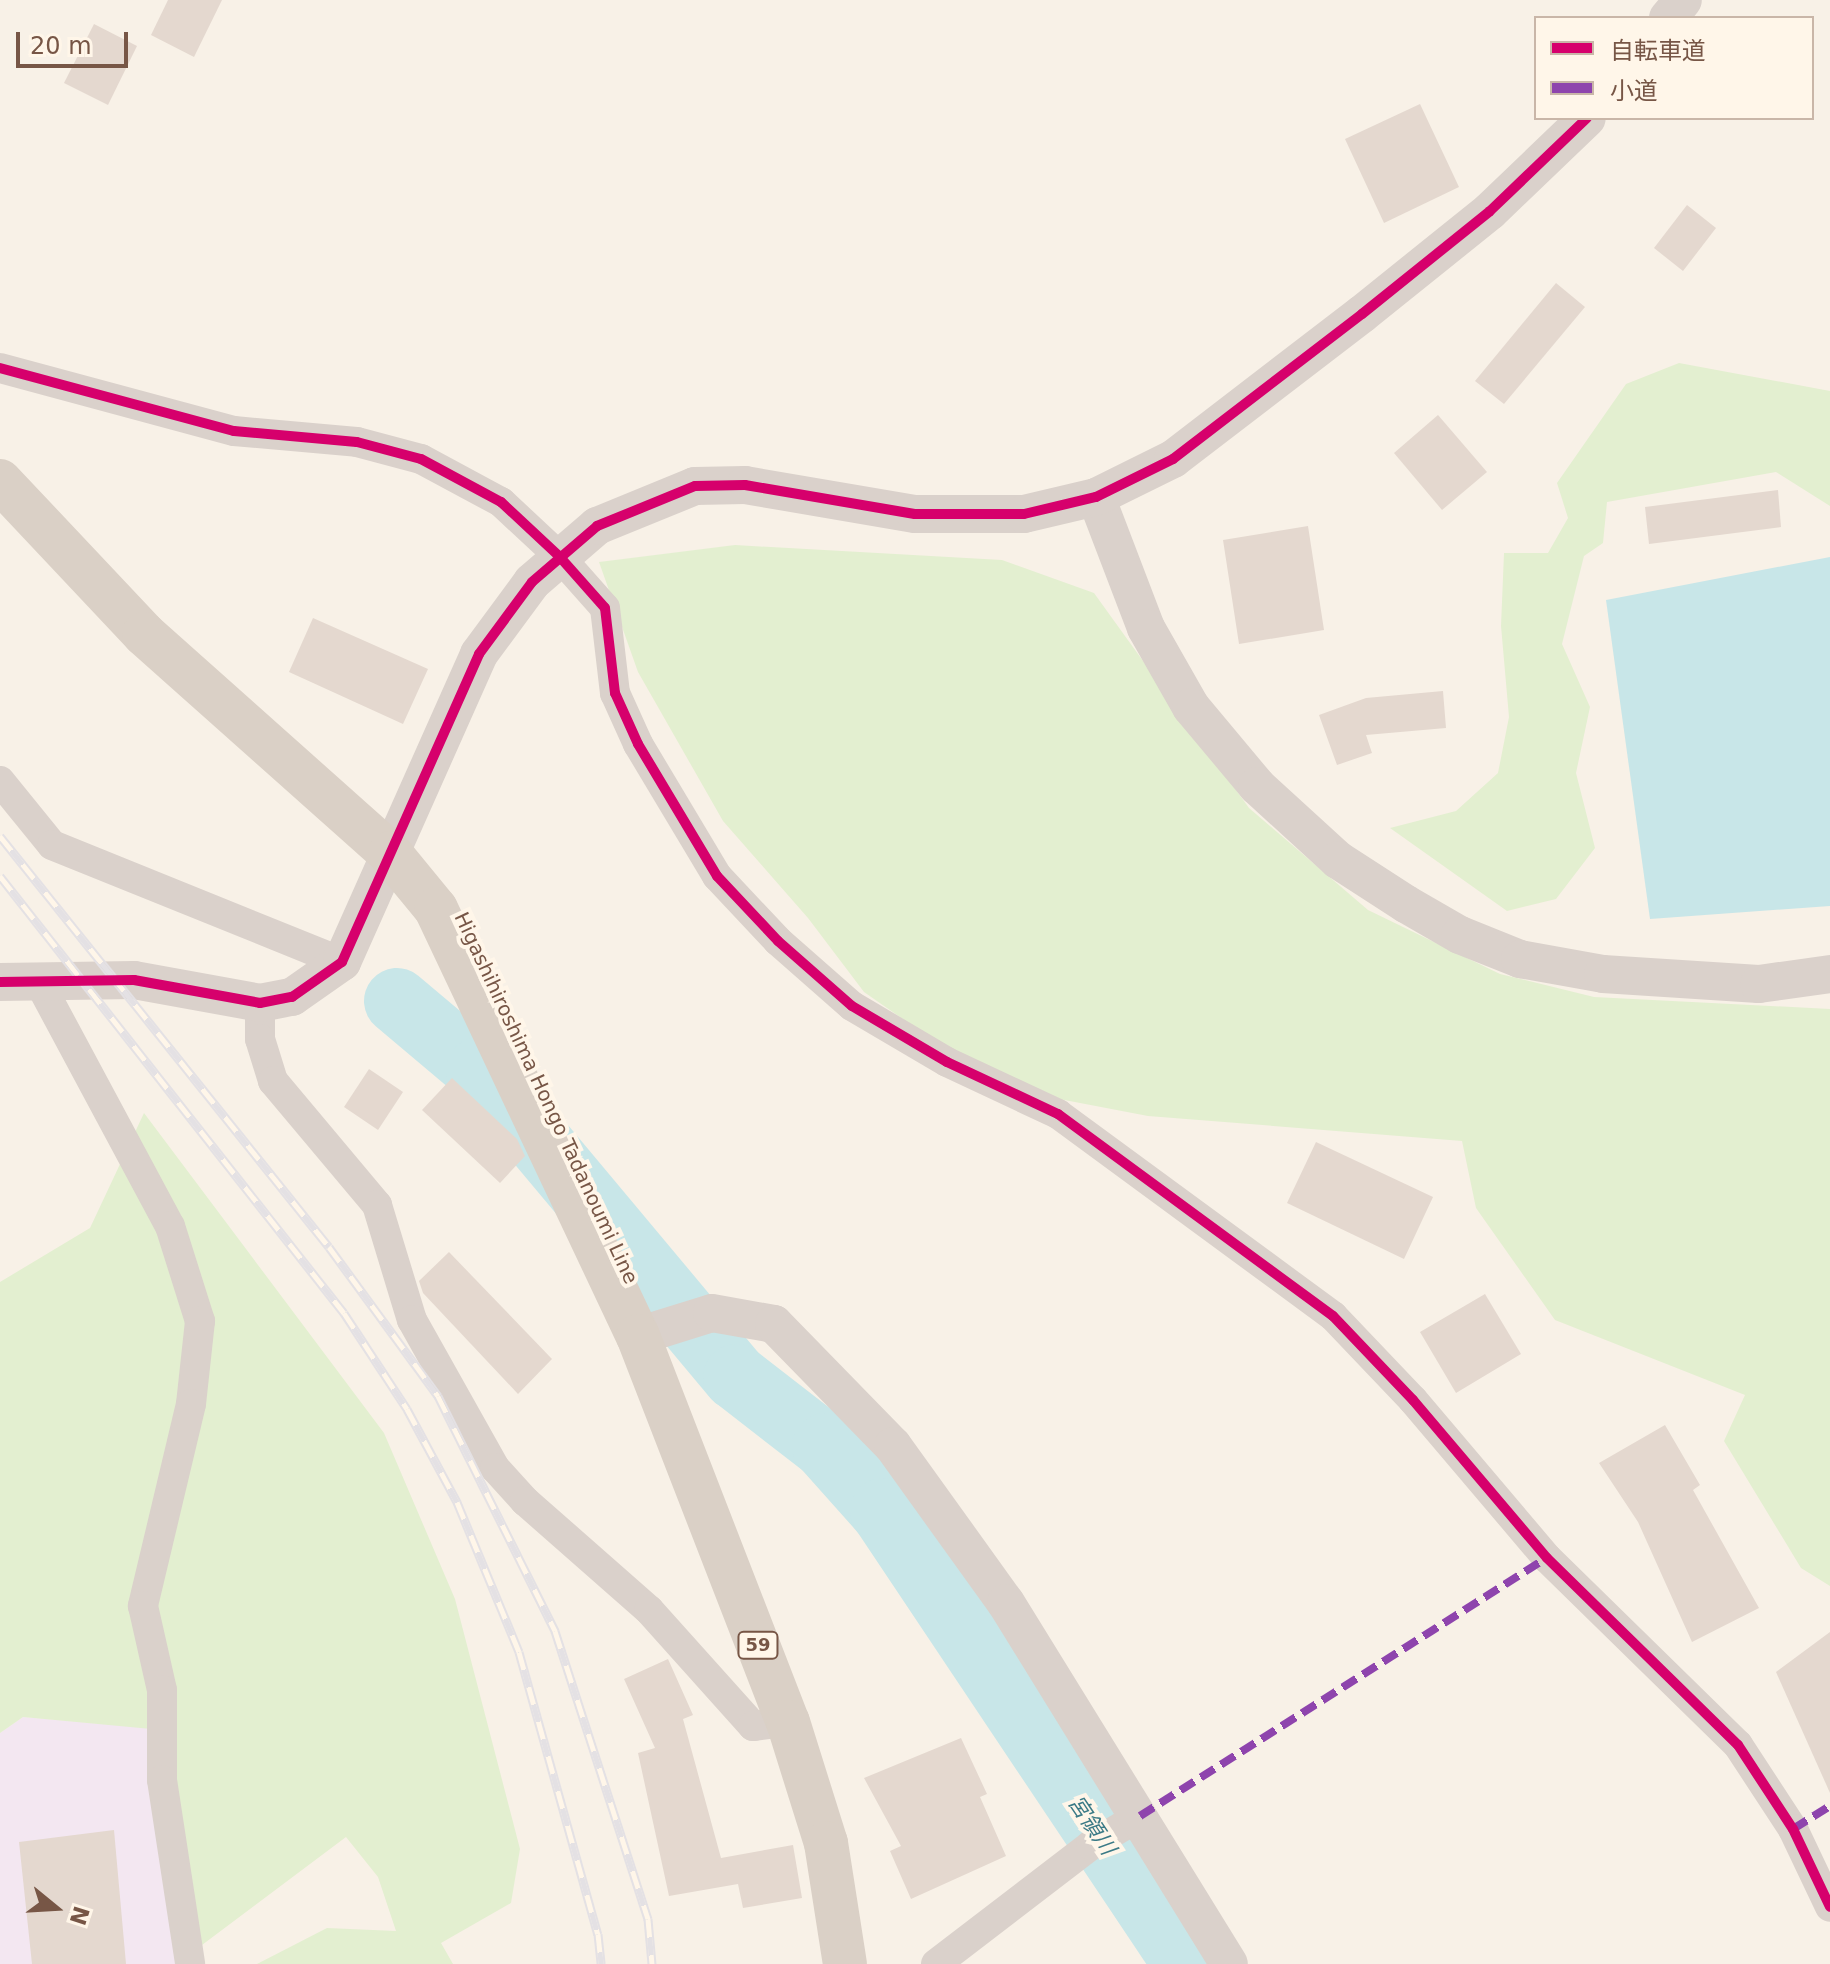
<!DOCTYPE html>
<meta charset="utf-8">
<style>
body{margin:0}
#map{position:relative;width:1830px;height:1964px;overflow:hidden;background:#f8f1e7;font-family:"DejaVu Sans","Noto Sans JP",sans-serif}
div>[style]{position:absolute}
.education>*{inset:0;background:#f3e7f1}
.green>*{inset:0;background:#e3efd0}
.water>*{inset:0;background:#c8e6e8}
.river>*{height:66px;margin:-33px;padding:0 33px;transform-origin:33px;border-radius:33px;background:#c8e6e8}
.building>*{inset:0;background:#e4d8cf}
.minor>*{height:30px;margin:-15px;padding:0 15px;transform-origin:15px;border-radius:15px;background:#dad1cb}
.tertiary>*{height:38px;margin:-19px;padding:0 19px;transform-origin:19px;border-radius:19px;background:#dad1cb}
.primary>*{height:44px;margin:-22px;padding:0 22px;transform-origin:22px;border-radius:22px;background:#dad0c6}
.rail>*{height:9px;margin-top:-4.5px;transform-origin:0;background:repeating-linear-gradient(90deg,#fff6e9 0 18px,#e4e1e4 0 36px);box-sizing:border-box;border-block:2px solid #e4e1e4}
.quiet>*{height:8px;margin-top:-4px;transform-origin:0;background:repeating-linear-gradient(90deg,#8e44ad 0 16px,transparent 0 24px)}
.cycleway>*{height:10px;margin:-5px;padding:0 5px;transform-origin:5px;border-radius:5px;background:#d6006c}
span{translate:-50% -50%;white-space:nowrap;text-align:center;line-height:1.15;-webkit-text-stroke:8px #fff6e9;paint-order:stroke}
.shield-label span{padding:2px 6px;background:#fff6e9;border:2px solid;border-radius:6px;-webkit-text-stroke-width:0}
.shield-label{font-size:18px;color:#775646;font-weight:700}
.street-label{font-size:20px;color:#775646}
.water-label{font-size:22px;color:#3b7a86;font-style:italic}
.legend{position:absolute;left:1534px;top:16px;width:280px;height:104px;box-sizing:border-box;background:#fff6e9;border:2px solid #c9b6a8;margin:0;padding:10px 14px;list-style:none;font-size:24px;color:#775646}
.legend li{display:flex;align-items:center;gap:16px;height:40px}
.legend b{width:40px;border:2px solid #c9b6a8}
.north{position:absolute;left:16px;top:1868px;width:80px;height:80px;-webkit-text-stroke:6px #fff6e9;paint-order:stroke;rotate:108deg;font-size:22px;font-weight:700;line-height:32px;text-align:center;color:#775646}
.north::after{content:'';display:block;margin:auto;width:28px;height:36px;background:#775646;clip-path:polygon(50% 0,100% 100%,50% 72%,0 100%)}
.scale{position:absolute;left:16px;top:32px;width:112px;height:36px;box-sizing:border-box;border:4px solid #775646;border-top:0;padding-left:10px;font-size:24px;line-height:28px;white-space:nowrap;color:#775646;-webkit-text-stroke:6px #fff6e9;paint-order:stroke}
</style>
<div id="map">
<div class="education">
<div style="clip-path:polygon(23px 1717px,162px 1729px,190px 1964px,0 1964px,0 1733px)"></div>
</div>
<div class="green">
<div style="clip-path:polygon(1679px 363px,1830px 391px,1830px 506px,1776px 472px,1607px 502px,1603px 543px,1584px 556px,1562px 644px,1590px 707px,1576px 773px,1595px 848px,1556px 899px,1507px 911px,1390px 828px,1456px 811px,1498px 773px,1509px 717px,1501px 626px,1504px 553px,1548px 553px,1568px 518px,1557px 483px,1626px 384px)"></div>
<div style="clip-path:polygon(735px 545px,1002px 560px,1094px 593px,1249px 808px,1368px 910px,1500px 974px,1594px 997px,1830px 1009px,1830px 1586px,1801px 1568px,1724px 1441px,1745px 1395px,1555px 1320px,1476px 1208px,1462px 1141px,1148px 1116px,1002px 1088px,864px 992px,808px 918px,723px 821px,638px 672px,599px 562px)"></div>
<div style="clip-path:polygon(144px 1113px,384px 1433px,455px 1599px,520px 1849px,511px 1903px,441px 1943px,453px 1964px,257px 1964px,327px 1928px,396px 1931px,378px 1877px,346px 1837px,190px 1954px,162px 1730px,23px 1717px,0 1733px,0 1282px,90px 1228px)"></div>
</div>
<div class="water">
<div style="clip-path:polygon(1830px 557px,1830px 906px,1650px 919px,1606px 600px)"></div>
</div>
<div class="river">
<div style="left:397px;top:1001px;width:107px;rotate:40.1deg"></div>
<div style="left:479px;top:1070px;width:400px;rotate:50.1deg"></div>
<div style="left:736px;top:1377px;width:113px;rotate:37.8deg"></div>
<div style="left:825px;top:1446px;width:87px;rotate:48.3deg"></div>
<div style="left:883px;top:1511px;width:545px;rotate:56.22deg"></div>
</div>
<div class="building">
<div style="clip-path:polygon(168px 0,222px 0,194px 57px,151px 35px)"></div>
<div style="clip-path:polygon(94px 24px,137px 46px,108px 105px,64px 83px)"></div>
<div style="clip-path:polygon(1420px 104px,1459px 187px,1384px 223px,1345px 139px)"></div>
<div style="clip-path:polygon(1687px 205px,1716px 228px,1683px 271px,1654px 248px)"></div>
<div style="clip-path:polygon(1556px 283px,1585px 307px,1504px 404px,1475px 381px)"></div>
<div style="clip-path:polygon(1438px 415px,1487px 472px,1442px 510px,1394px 453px)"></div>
<div style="clip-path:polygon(1778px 490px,1781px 527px,1649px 544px,1645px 507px)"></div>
<div style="clip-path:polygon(1308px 526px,1324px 630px,1239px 644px,1223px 540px)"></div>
<div style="clip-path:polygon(313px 618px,428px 669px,403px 724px,289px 672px)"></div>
<div style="clip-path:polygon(1443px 691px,1446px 728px,1366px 735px,1372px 753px,1337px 765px,1319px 715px,1366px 698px)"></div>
<div style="clip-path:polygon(369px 1069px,403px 1092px,378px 1130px,344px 1107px)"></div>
<div style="clip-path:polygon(452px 1078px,517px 1139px,525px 1156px,500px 1183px,422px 1110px)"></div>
<div style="clip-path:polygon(1316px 1142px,1433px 1197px,1404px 1259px,1287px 1203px)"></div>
<div style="clip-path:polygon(449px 1252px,552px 1359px,518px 1394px,423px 1293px,419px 1281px)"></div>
<div style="clip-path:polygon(1485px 1294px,1521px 1354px,1456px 1393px,1420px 1332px)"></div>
<div style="clip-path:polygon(1665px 1425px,1700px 1485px,1693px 1490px,1759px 1608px,1692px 1642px,1638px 1522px,1599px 1463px)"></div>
<div style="clip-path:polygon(1830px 1632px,1830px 1793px,1776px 1672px)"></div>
<div style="clip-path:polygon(668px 1659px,693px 1715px,683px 1719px,721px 1858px,793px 1845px,802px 1898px,743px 1908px,738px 1884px,669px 1896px,638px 1753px,655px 1748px,624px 1679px)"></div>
<div style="clip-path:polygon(961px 1738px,987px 1794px,980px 1797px,1006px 1856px,911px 1899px,890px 1851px,901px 1846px,864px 1778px)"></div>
<div style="clip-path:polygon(114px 1830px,126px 1964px,32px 1964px,19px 1842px)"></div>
</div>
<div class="minor">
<div style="left:0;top:368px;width:242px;rotate:15.1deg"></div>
<div style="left:234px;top:431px;width:123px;rotate:5.1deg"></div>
<div style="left:357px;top:442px;width:66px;rotate:14.9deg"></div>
<div style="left:421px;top:459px;width:91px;rotate:28.3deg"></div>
<div style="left:501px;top:502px;width:79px;rotate:43deg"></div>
<div style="left:559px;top:556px;width:69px;rotate:48.5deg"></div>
<div style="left:605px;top:608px;width:86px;rotate:83.3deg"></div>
<div style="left:615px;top:693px;width:56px;rotate:65.7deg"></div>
<div style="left:638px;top:744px;width:154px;rotate:59.1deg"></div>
<div style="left:717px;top:876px;width:89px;rotate:46.8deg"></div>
<div style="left:778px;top:941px;width:98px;rotate:41.3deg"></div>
<div style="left:852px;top:1006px;width:110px;rotate:30.5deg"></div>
<div style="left:947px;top:1062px;width:123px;rotate:25.1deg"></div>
<div style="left:1058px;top:1114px;width:341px;rotate:36.3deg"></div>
<div style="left:1333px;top:1316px;width:116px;rotate:46.4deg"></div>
<div style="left:1413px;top:1400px;width:207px;rotate:49.7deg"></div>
<div style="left:1547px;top:1558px;width:267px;rotate:44.4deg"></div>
<div style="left:1738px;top:1745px;width:100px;rotate:56.8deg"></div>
<div style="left:1793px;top:1829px;width:86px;rotate:64.6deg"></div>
<div style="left:0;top:781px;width:82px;rotate:50.9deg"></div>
<div style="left:52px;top:845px;width:313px;rotate:22deg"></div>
<div style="left:39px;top:982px;width:277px;rotate:61.8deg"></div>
<div style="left:170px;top:1226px;width:100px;rotate:72.5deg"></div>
<div style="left:200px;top:1321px;width:83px;rotate:96.2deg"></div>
<div style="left:191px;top:1404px;width:208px;rotate:103.4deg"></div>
<div style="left:143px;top:1606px;width:86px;rotate:77.3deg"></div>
<div style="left:162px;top:1690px;width:90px;rotate:90deg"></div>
<div style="left:162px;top:1780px;width:186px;rotate:81.3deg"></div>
<div style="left:260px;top:1003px;width:36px;rotate:90deg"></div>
<div style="left:260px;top:1039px;width:44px;rotate:72.8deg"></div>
<div style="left:273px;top:1081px;width:162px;rotate:50deg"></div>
<div style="left:377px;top:1205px;width:120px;rotate:73.1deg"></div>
<div style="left:412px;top:1320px;width:170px;rotate:60.7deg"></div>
<div style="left:495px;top:1468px;width:45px;rotate:47.7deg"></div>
<div style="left:525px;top:1501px;width:165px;rotate:41.3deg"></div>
<div style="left:649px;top:1610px;width:156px;rotate:48.1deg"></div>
<div style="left:753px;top:1726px;width:35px;rotate:-7deg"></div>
<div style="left:936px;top:1964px;width:195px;rotate:-37.5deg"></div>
<div style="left:1091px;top:1845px;width:57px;rotate:-30.6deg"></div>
</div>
<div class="tertiary">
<div style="left:1668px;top:18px;width:23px;rotate:-50deg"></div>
<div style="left:1096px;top:497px;width:140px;rotate:69.1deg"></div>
<div style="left:1146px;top:628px;width:91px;rotate:60.3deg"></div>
<div style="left:1191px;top:707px;width:103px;rotate:50.1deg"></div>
<div style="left:1257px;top:786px;width:110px;rotate:42.4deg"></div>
<div style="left:1338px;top:860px;width:81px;rotate:32.9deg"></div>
<div style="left:1406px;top:904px;width:62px;rotate:29.9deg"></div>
<div style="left:1460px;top:935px;width:65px;rotate:21.8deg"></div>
<div style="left:1520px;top:959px;width:84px;rotate:10.2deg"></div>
<div style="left:1603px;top:974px;width:156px;rotate:3.7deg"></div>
<div style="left:1759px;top:984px;width:72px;rotate:-8deg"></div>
<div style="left:0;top:982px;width:134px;rotate:-0.9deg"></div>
<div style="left:134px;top:980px;width:128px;rotate:10.3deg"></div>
<div style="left:260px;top:1003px;width:33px;rotate:-11deg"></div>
<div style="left:292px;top:997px;width:61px;rotate:-35deg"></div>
<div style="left:342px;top:962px;width:337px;rotate:-66deg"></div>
<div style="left:479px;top:654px;width:89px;rotate:-53.6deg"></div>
<div style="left:532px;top:582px;width:86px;rotate:-40.7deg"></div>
<div style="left:597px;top:526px;width:106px;rotate:-22.2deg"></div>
<div style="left:695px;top:486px;width:50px;rotate:-1.1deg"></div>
<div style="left:745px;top:485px;width:172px;rotate:9.7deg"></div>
<div style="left:915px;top:514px;width:109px"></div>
<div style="left:1024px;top:514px;width:74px;rotate:-13.3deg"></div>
<div style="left:1096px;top:497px;width:86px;rotate:-26.3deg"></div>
<div style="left:1173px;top:459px;width:238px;rotate:-37.5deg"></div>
<div style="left:1362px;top:314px;width:164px;rotate:-38.8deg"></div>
<div style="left:1490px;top:211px;width:134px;rotate:-43.8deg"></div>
<div style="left:638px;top:1336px;width:77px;rotate:-17.3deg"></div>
<div style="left:712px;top:1313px;width:63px;rotate:10.1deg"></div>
<div style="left:774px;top:1324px;width:170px;rotate:45.7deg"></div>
<div style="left:893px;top:1446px;width:193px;rotate:54.3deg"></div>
<div style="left:1006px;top:1603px;width:424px;rotate:58.3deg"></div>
</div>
<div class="primary">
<div style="left:0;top:481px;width:210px;rotate:46.7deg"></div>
<div style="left:144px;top:634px;width:329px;rotate:41.7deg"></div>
<div style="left:390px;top:853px;width:72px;rotate:50.6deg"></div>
<div style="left:436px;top:909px;width:472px;rotate:64.7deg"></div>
<div style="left:638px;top:1336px;width:414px;rotate:68.8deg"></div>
<div style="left:788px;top:1722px;width:127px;rotate:72.6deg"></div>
<div style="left:826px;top:1843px;width:122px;rotate:81.1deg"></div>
</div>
<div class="rail">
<div style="left:0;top:836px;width:526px;rotate:51.32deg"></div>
<div style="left:329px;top:1247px;width:185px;rotate:53.8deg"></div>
<div style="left:438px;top:1396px;width:263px;rotate:63.5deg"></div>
<div style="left:555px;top:1631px;width:303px;rotate:72.1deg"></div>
<div style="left:648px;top:1919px;width:45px;rotate:84.9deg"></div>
<div style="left:0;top:876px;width:556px;rotate:51.79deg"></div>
<div style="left:344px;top:1313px;width:115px;rotate:56.7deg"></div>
<div style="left:407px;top:1409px;width:106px;rotate:61.7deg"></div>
<div style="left:457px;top:1502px;width:162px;rotate:67.5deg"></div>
<div style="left:519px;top:1652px;width:293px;rotate:74.4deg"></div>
<div style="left:598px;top:1934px;width:30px;rotate:84deg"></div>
</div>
<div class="quiet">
<div style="left:1140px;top:1816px;width:482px;rotate:-32.4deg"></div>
<div style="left:1793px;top:1829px;width:44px;rotate:-31.9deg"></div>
</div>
<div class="cycleway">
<div style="left:0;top:368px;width:242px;rotate:15.1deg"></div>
<div style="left:234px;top:431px;width:123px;rotate:5.1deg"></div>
<div style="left:357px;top:442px;width:66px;rotate:14.9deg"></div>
<div style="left:421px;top:459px;width:91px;rotate:28.3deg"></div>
<div style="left:501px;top:502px;width:79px;rotate:43deg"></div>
<div style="left:559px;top:556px;width:69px;rotate:48.5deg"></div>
<div style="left:605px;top:608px;width:86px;rotate:83.3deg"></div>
<div style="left:615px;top:693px;width:56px;rotate:65.7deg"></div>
<div style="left:638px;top:744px;width:154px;rotate:59.1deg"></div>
<div style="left:717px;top:876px;width:89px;rotate:46.8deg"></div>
<div style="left:778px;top:941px;width:98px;rotate:41.3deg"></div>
<div style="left:852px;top:1006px;width:110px;rotate:30.5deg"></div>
<div style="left:947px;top:1062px;width:123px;rotate:25.1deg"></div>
<div style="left:1058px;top:1114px;width:341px;rotate:36.3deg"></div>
<div style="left:1333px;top:1316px;width:116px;rotate:46.4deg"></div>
<div style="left:1413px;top:1400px;width:207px;rotate:49.7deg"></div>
<div style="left:1547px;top:1558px;width:267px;rotate:44.4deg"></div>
<div style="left:1738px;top:1745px;width:100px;rotate:56.8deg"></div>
<div style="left:1793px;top:1829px;width:86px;rotate:64.6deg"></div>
<div style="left:0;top:982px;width:134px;rotate:-0.9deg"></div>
<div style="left:134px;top:980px;width:128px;rotate:10.3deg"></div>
<div style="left:260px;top:1003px;width:33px;rotate:-11deg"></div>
<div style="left:292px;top:997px;width:61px;rotate:-35deg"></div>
<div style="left:342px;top:962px;width:337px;rotate:-66deg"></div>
<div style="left:479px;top:654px;width:89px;rotate:-53.6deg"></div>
<div style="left:532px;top:582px;width:86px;rotate:-40.7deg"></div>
<div style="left:597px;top:526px;width:106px;rotate:-22.2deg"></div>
<div style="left:695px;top:486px;width:50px;rotate:-1.1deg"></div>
<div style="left:745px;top:485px;width:172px;rotate:9.7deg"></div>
<div style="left:915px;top:514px;width:109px"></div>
<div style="left:1024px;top:514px;width:74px;rotate:-13.3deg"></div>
<div style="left:1096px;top:497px;width:86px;rotate:-26.3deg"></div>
<div style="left:1173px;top:459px;width:238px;rotate:-37.5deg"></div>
<div style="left:1362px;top:314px;width:164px;rotate:-38.8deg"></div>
<div style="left:1490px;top:211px;width:134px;rotate:-43.8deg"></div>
</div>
<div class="shield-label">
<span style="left:758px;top:1645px">59</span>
</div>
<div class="street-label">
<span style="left:546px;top:1098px;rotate:65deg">Higashihiroshima Hongo Tadanoumi Line</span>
</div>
<div class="water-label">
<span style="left:1092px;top:1825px;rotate:56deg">宮領川</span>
</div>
<ul class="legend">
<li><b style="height:10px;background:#d6006c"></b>自転車道</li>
<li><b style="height:10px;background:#8e44ad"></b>小道</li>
</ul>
<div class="north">N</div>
<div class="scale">20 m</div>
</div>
